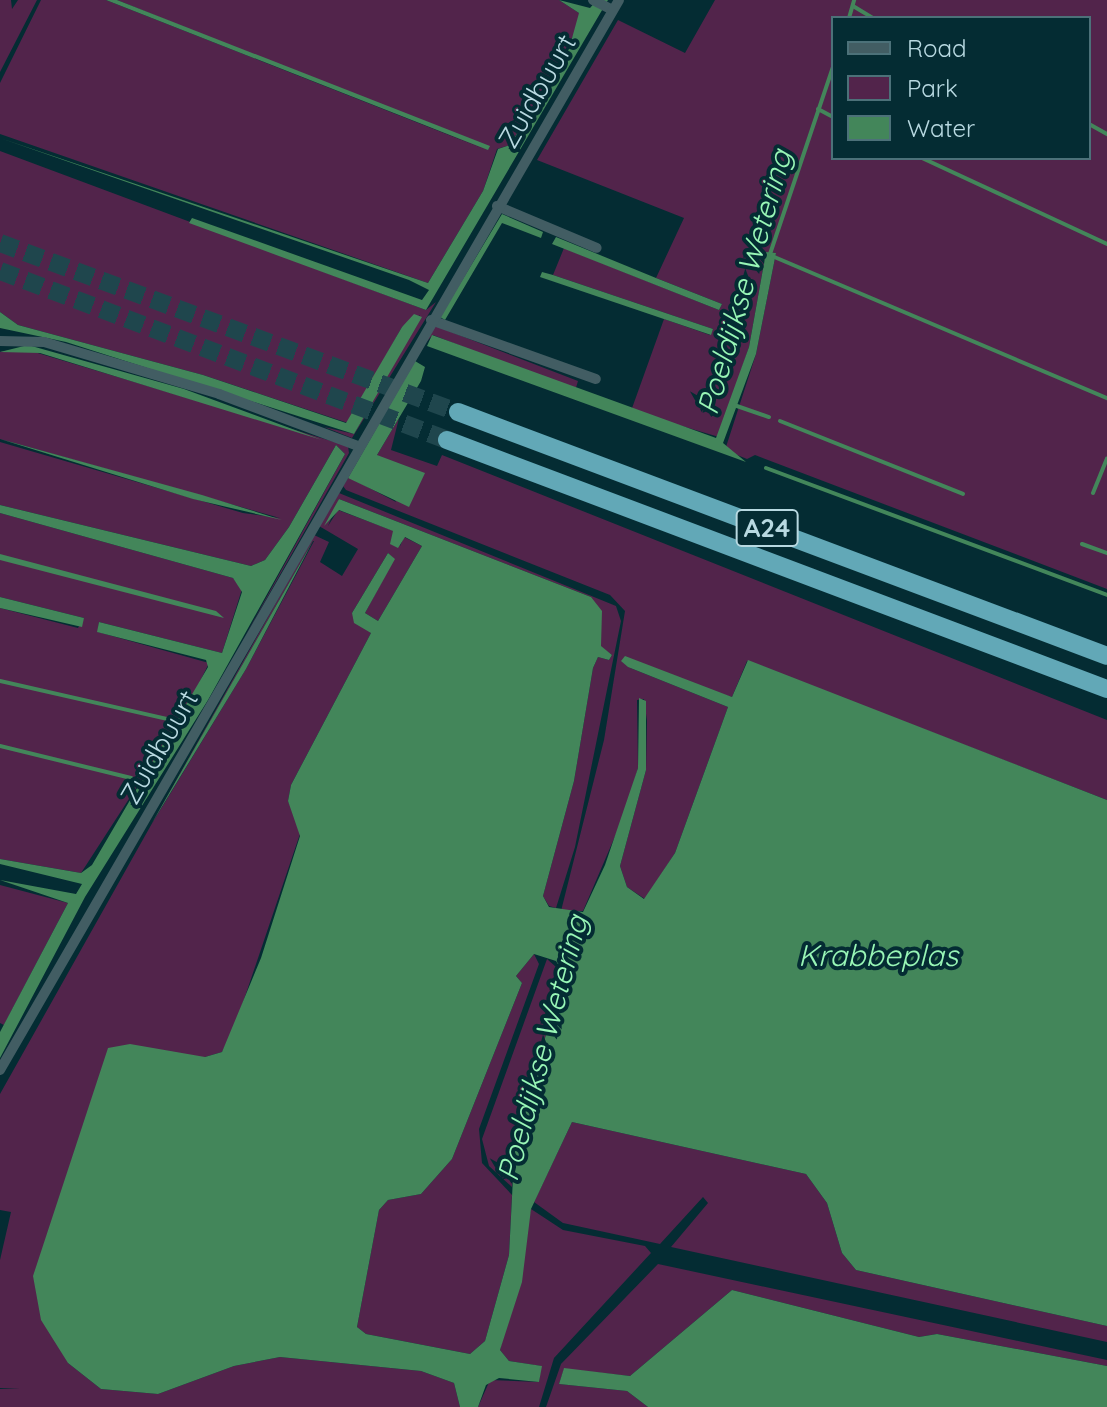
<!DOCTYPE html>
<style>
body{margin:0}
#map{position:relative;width:1107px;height:1407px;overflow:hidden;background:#042c33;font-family:Quicksand,sans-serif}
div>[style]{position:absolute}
.green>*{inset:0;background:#52244b}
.water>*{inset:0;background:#43865a}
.stream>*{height:4px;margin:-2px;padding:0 2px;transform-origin:2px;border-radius:2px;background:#43865a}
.highway-tunnel>*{height:18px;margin-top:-9px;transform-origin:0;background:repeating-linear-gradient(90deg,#1f464d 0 18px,transparent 0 27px)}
.street>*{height:10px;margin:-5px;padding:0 5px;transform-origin:5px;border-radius:5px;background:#425d63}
.highway>*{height:18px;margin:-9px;padding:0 9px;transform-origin:9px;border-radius:9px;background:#62a8b7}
span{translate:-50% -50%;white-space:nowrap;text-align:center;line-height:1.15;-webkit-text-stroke:8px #042c33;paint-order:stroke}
.shield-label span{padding:2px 6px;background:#042c33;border:2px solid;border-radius:6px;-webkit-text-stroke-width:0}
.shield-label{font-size:26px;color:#b8d9e1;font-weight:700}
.street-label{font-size:28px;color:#b8d9e1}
.water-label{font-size:30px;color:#98f6b6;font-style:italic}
.legend{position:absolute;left:831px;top:16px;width:260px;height:144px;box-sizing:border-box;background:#042c33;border:2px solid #4c7179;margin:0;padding:10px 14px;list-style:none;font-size:24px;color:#b8d9e1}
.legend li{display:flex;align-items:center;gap:16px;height:40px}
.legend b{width:40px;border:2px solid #4c7179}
</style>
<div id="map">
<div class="green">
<div style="clip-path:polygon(0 0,11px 0,12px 9px,18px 0,37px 0,0 72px)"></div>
<div style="clip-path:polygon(41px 0,106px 0,487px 150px,117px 0,559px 0,579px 13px,580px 24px,510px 145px,497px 149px,483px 191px,428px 283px,0 134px,0 83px)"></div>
<div style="clip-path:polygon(evenodd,715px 0,1107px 0,1107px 589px,755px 455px,747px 459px,725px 450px,756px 354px,776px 253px,766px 252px,749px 347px,719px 437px,631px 411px,664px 319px,710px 335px,713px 329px,553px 275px,564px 248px,719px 310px,722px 304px,656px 278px,684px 218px,537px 160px,618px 20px,685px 53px,715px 0,833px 18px,1089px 18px,1089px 158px,833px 158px,833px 18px)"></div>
<div style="clip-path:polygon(0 151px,426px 310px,436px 302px,352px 438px,324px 427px,354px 434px,420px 315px,402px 327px,348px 423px,203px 375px,18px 325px,0 312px)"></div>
<div style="clip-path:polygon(433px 325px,578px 381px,575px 391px,433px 335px,423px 345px)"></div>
<div style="clip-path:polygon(21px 348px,348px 446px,349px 453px,243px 640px,345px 454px,336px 445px,289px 527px,265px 560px,251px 566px,0 505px,0 442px,243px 513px,280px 518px,0 439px,0 352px)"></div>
<div style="clip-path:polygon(388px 413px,360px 483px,396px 502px,377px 455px,399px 418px,391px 450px,437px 466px,442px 455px,1107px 720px,1107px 800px,747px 661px,732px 697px,628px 667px,728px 707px,675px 853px,645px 899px,627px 887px,620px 866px,646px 770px,647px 721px,644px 699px,637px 700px,638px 768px,625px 813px,583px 911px,561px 911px,604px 740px,625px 611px,610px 595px,346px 490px,343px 486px)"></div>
<div style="clip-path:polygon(evenodd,339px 493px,616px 606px,621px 621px,575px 847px,556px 908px,549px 906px,543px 896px,574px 781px,593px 668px,598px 657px,609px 660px,612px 655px,601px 647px,591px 597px,339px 499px,328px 526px,338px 510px,394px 531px,400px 546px,404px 537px,422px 546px,378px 621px,365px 613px,394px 559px,388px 553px,352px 613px,371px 633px,291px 785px,288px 801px,302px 828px,234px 1029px,222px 1052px,205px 1057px,68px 1363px,101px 1389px,158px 1394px,234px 1366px,280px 1357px,421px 1371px,454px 1383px,460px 1407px,0 1407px,0 1389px,20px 1389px,0 1388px,0 1260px,11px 1212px,0 1210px,0 1094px,314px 535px,329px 542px,320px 562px,342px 576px,358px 549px,319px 526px,339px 493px,314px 541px,246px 669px,153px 822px,313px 541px,314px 541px)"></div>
<div style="clip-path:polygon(0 513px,233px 578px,242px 589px,222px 653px,99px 622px,98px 632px,209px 663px,184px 714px,81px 873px,0 859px,0 608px,78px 628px,84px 618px,0 597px)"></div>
<div style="clip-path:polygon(0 885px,68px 903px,4px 1025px,0 1023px)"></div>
<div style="clip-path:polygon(534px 954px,539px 964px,479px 1129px,482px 1163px,512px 1195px,509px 1255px,485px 1341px,470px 1354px,366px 1334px,357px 1327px,379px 1210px,388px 1200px,421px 1194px,452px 1159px,522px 983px,516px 976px)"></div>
<div style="clip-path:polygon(547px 959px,564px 974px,515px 1139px,512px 1187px,489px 1166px,482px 1139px)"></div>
<div style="clip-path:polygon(572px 1122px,806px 1174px,827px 1203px,842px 1253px,856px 1270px,1107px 1326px,1107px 1342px,671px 1247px,708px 1203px,703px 1197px,660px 1244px,563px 1223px,534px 1202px)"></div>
<div style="clip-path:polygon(531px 1209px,563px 1230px,645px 1246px,651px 1253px,554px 1358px,539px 1407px,478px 1407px,490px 1380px,539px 1382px,541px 1366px,509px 1361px,500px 1350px)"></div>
<div style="clip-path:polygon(658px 1264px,1107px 1360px,1107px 1366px,937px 1334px,919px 1337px,732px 1290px,630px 1376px,564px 1369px,559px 1384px,627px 1391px,648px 1407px,546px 1407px,561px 1364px)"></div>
</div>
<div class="water">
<div style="clip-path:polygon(106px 0,117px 0,490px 146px,488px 150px)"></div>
<div style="clip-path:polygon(559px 0,590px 8px,597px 0,608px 0,426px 310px,189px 223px,192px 218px,422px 300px,429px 290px,409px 280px,0 138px,428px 283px,483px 191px,498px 149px,510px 145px,569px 49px,579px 13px)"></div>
<div style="clip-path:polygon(502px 214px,543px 232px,541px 238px,502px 223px,445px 320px,440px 317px)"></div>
<div style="clip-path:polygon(556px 237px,656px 278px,722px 304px,719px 310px,552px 244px)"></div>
<div style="clip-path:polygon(766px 252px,776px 253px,756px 354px,723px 443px,746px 462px,427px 346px,432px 335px,716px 438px,749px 347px)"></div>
<div style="clip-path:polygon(542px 272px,553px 275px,713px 329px,711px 335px,540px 277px)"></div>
<div style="clip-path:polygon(0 312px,18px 325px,203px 375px,346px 423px,402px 327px,414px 314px,422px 317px,354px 434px,66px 342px,0 328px)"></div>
<div style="clip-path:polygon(28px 345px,184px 389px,322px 440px,40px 353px,0 352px)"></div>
<div style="clip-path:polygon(415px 361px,425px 367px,421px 381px,377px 455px,425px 473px,409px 507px,348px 478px)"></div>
<div style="clip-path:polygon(0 439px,202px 495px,282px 520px,193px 499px)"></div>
<div style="clip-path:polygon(336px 445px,345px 454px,208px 700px,85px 897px,0 1058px,0 1032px,68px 903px,0 880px,76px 894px,82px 884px,0 864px,0 859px,81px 873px,92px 865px,208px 667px,206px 660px,97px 632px,99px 622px,222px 653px,242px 592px,233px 578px,0 513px,0 505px,251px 566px,265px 560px,289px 527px)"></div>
<div style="clip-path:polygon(evenodd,339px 499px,591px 597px,602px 611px,601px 646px,612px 655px,609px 660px,598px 657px,593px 668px,574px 781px,543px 896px,549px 907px,583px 912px,605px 865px,638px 768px,639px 698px,646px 701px,646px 770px,620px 866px,627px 887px,644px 899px,675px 853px,728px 707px,628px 667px,621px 661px,625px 656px,732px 697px,748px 660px,1107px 800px,1107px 1326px,856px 1270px,842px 1253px,827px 1203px,806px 1174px,572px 1122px,531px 1209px,522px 1282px,500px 1350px,509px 1361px,542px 1366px,539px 1382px,499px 1378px,486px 1385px,478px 1407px,460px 1407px,454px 1383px,421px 1371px,280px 1357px,234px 1366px,158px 1394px,101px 1389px,68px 1363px,41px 1320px,33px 1276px,108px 1048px,130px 1044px,205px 1057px,222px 1052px,261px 958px,300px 836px,288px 801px,291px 785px,371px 633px,354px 623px,352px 613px,388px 553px,395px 559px,365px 613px,378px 621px,422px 546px,405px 537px,398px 548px,390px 544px,393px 531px,339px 510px,324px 526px,339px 499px,534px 954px,556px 961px,564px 974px,515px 1139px,509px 1255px,485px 1341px,470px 1354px,366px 1334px,357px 1327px,379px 1210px,388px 1200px,421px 1194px,452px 1159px,522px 983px,516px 976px,534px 954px)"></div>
<div style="clip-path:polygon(313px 541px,246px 669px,152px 823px)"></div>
<div style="clip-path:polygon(0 554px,216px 611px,224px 618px,0 560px)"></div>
<div style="clip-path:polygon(0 597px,84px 618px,82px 627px,0 608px)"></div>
<div style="clip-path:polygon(732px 1290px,919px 1337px,937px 1334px,1107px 1366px,1107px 1407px,648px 1407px,627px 1391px,559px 1384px,564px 1368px,630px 1376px)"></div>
</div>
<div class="stream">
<div style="left:853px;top:6px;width:23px;rotate:31deg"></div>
<div style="left:849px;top:18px;width:19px;rotate:-74deg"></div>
<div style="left:818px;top:109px;width:17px;rotate:28deg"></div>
<div style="left:1089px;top:124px;width:21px;rotate:29deg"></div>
<div style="left:922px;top:158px;width:204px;rotate:24.9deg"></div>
<div style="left:770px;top:254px;width:197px;rotate:-71.4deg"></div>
<div style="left:772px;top:256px;width:364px;rotate:23deg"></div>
<div style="left:734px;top:405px;width:37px;rotate:19deg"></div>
<div style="left:780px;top:421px;width:197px;rotate:21.7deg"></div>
<div style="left:766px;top:468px;width:364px;rotate:20.4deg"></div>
<div style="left:1093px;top:493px;width:37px;rotate:-68deg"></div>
<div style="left:1082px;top:544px;width:27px;rotate:20deg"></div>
<div style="left:0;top:681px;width:180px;rotate:12.8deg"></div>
<div style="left:0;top:746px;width:135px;rotate:13.7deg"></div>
</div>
<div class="highway-tunnel">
<div style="left:0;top:243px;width:488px;rotate:20.3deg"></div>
<div style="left:0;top:271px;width:478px;rotate:20.7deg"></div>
</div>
<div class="street">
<div style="left:593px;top:0;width:22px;rotate:27deg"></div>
<div style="left:497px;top:206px;width:108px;rotate:22.8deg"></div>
<div style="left:431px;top:320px;width:175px;rotate:19.7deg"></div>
<div style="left:0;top:341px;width:44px;rotate:1.3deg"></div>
<div style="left:44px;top:342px;width:183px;rotate:16.5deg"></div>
<div style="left:219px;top:394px;width:148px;rotate:20.5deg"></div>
<div style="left:0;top:1070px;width:1236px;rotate:-59.95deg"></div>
</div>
<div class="highway">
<div style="left:458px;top:412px;width:693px;rotate:20.6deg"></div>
<div style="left:447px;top:440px;width:705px;rotate:20.67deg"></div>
</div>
<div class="shield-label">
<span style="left:767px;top:528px">A24</span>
</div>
<div class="street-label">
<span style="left:537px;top:91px;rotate:-60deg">Zuidbuurt</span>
<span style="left:159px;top:747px;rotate:-60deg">Zuidbuurt</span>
</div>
<div class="water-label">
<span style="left:744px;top:282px;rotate:-74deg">Poeldijkse Wetering</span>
<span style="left:878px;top:955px">Krabbeplas</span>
<span style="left:542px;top:1048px;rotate:-75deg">Poeldijkse Wetering</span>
</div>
<ul class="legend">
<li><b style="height:10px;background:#425d63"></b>Road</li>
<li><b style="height:22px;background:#52244b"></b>Park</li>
<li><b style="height:22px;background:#43865a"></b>Water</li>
</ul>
</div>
